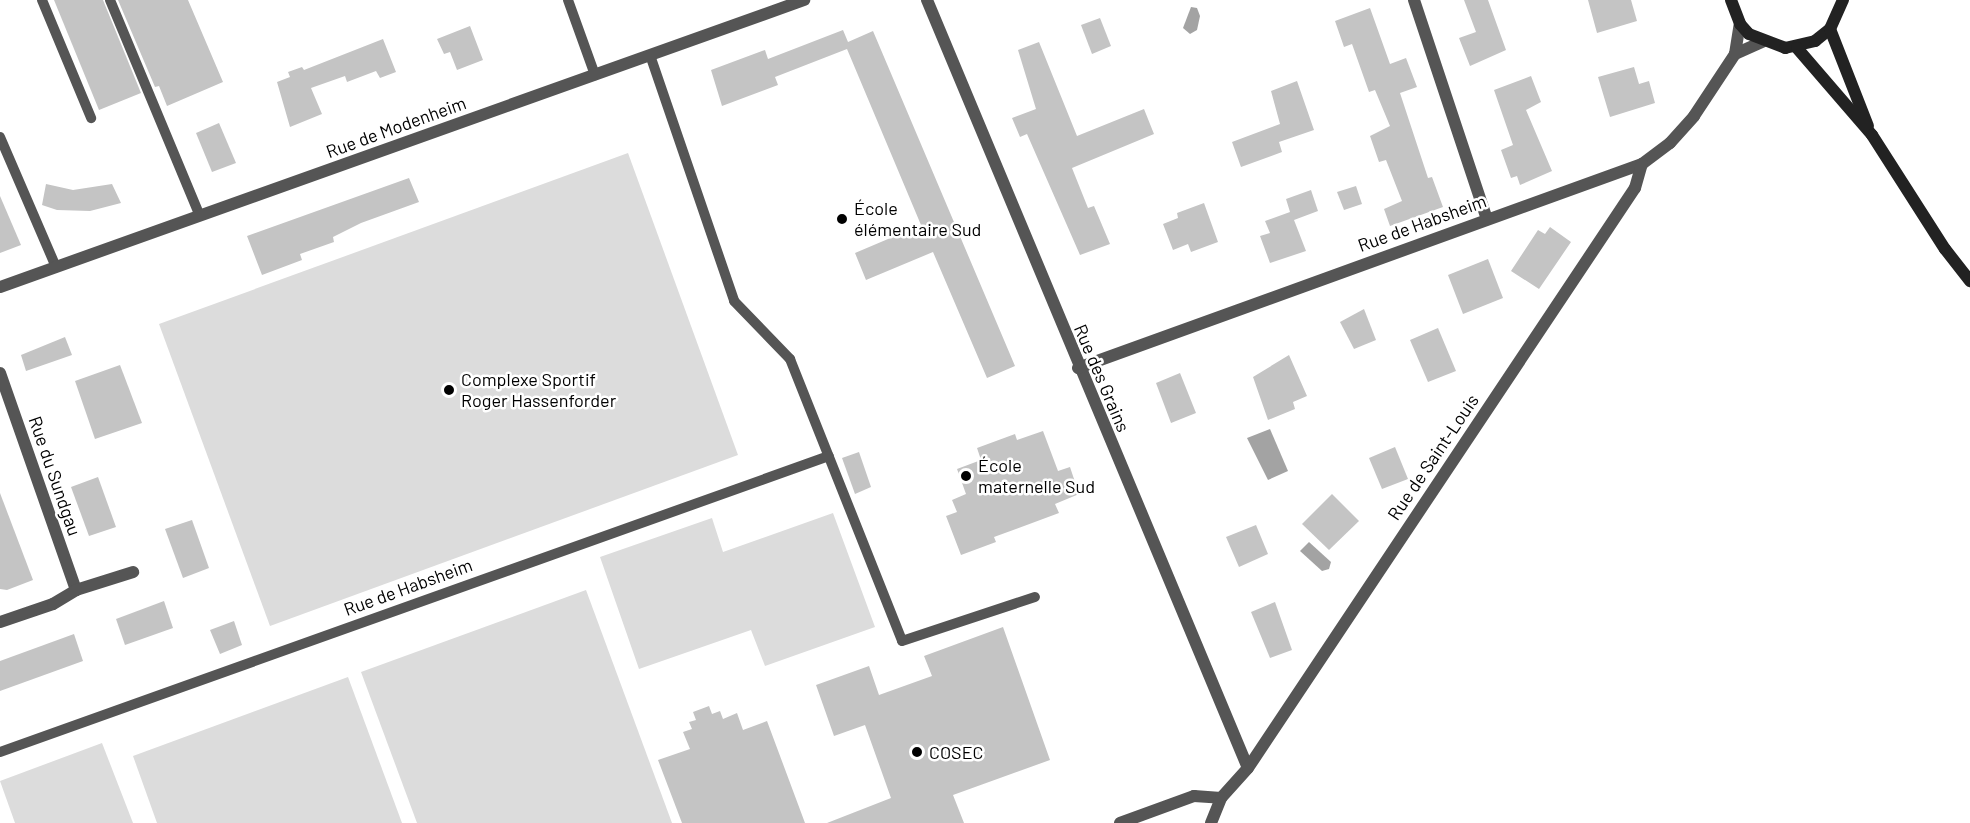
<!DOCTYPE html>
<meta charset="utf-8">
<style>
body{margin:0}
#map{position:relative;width:1970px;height:823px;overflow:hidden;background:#fff;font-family:Barlow,sans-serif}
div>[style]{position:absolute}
.green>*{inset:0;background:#dcdcdc}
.water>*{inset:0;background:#a3a3a3}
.building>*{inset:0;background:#c4c4c4}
.lane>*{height:10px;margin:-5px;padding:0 5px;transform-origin:5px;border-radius:5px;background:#555}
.street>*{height:12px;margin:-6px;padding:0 6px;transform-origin:6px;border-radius:6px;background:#555}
.secondary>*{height:12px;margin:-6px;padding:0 6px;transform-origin:6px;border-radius:6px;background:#222}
.dots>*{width:16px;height:16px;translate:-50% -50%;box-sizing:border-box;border:3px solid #fff;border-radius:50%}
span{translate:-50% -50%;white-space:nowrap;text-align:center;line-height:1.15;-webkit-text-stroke:5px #fff;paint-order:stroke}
.street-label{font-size:18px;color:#000}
.poi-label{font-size:18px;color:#000}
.left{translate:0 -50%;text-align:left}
</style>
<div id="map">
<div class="green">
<div style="clip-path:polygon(628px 153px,738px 455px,270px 626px,159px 324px)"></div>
<div style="clip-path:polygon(833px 513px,875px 627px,765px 666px,751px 630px,639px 669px,600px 557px,712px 518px,723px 552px)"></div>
<div style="clip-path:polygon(586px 590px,672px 823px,417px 823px,361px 672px)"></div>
<div style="clip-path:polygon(348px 677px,402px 823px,157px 823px,133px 756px)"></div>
<div style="clip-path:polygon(102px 743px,133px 823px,15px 823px,0 781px)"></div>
</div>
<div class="water">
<div style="clip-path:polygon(1191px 7px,1197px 8px,1200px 16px,1197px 30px,1190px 34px,1183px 28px)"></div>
<div style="clip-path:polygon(1270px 429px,1288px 471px,1268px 480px,1247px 438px)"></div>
<div style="clip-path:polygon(1309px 542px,1331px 562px,1329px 569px,1322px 571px,1300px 551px)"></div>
</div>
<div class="building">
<div style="clip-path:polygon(54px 0,103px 0,141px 93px,99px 110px)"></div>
<div style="clip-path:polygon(118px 0,188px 0,223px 82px,167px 106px,159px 86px,155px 87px)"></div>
<div style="clip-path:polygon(1464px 0,1488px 0,1506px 50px,1470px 66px,1459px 38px,1476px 32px)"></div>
<div style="clip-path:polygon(1588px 0,1631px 0,1637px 21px,1597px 33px)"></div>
<div style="clip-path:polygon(1370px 8px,1390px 64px,1406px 58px,1417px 87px,1400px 93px,1428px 178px,1432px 177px,1443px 207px,1390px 226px,1384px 209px,1402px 201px,1386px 160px,1379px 162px,1370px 136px,1390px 126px,1375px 90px,1369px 92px,1352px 44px,1344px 47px,1335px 21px)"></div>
<div style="clip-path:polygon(1100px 18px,1111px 46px,1092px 54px,1081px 25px)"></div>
<div style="clip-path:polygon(470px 26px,483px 60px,457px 70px,450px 52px,444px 54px,437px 39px)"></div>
<div style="clip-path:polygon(843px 30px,848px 42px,873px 31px,1015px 366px,987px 378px,933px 252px,866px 280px,855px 253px,921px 225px,847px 49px,775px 77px,778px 85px,722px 106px,711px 70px,765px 50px,768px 59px)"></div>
<div style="clip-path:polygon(383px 39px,396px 72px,380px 78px,376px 71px,347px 82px,345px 76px,311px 88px,322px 114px,290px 127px,277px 82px,290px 77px,288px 72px,302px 67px,304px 70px)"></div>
<div style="clip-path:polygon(1039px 42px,1077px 136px,1144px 109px,1154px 134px,1072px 168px,1088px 208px,1094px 206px,1110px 244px,1080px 255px,1027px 134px,1020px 137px,1012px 118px,1036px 109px,1018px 50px)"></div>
<div style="clip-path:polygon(1634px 67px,1639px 84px,1649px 81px,1655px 103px,1610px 117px,1598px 77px)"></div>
<div style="clip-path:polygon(1531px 76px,1541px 102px,1526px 110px,1552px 171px,1520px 185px,1517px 176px,1511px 178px,1501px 150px,1513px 145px,1494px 90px)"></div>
<div style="clip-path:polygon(1297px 81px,1314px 130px,1279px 142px,1282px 152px,1241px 167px,1232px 142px,1280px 124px,1271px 91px)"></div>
<div style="clip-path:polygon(219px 123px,236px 163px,212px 172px,196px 133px)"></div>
<div style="clip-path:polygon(409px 178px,419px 202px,361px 223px,333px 237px,334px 242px,300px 254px,302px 260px,262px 275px,247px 236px)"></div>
<div style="clip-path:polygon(46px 184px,73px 190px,112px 184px,121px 203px,90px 211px,57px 210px,42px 205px)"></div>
<div style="clip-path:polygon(1356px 186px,1362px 204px,1344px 210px,1337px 192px)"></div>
<div style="clip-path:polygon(1311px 190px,1318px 211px,1294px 220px,1306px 251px,1270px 263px,1260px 236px,1270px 233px,1265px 221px,1290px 212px,1286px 199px)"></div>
<div style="clip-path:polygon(0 196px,21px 245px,0 253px)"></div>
<div style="clip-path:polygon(1204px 203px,1218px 242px,1191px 252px,1188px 244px,1173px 250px,1163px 224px,1178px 218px,1177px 213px)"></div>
<div style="clip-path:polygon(1550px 227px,1571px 242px,1539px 289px,1511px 271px,1538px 230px,1545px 234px)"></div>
<div style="clip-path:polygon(1488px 259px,1503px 298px,1463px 314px,1448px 275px)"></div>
<div style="clip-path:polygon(1364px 309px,1376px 340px,1354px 349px,1340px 322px)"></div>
<div style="clip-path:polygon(1438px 328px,1456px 371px,1428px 382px,1410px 340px)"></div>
<div style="clip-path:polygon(65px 337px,72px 355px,26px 371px,21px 355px)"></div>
<div style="clip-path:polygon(1289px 355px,1307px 396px,1293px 402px,1295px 409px,1268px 420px,1253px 377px)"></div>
<div style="clip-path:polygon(120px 365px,142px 423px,95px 439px,75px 381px)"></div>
<div style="clip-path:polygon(1180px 373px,1196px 413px,1171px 423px,1156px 383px)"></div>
<div style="clip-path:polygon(1043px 431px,1058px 471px,1070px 467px,1079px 494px,1055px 504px,1059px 513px,994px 537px,996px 542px,961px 555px,946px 516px,957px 512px,952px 500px,966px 494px,957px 469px,981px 460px,977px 448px,1015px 434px,1017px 440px)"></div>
<div style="clip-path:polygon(1395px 447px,1408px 479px,1382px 489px,1369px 458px)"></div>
<div style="clip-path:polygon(859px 452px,871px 487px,855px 494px,842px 458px)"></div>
<div style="clip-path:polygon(98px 477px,116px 527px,89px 536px,71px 487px)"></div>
<div style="clip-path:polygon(0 493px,33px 580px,7px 590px,0 589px)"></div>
<div style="clip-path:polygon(1332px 494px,1359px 521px,1329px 550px,1302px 524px)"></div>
<div style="clip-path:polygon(192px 520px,209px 568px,183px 578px,165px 529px)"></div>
<div style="clip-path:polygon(1256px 525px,1268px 554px,1239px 567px,1226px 537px)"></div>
<div style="clip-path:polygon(164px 601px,173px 628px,125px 645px,116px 619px)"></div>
<div style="clip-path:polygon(1275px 602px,1292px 650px,1270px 658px,1251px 612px)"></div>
<div style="clip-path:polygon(234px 621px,242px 645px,220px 654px,210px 630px)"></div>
<div style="clip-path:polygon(1003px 627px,1050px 760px,953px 795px,964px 823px,827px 823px,891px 798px,865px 725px,834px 736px,816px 685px,869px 666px,879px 695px,932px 676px,924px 656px)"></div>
<div style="clip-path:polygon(74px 634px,83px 661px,0 691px,0 661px)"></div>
<div style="clip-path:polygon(709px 706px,712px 714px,720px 711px,723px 719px,737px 713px,743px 730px,767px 721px,805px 823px,682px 823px,658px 760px,690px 749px,683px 732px,692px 729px,689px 722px,696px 720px,693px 712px)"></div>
</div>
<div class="lane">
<div style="left:42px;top:0;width:128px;rotate:67.4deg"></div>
<div style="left:110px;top:0;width:234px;rotate:67.4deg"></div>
<div style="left:568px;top:0;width:80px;rotate:70.2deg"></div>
<div style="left:650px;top:55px;width:260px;rotate:71.1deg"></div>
<div style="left:734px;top:301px;width:81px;rotate:46deg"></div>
<div style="left:790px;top:359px;width:303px;rotate:68.3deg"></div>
<div style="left:902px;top:641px;width:140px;rotate:-18.3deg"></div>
<div style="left:0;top:137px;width:142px;rotate:66.7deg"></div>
<div style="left:0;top:752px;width:880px;rotate:-19.65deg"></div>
</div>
<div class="street">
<div style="left:927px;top:0;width:832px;rotate:67.32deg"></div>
<div style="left:1414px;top:0;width:231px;rotate:71.6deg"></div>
<div style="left:1735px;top:54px;width:30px;rotate:-24deg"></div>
<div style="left:0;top:287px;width:854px;rotate:-19.64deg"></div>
<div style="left:1078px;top:368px;width:600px;rotate:-19.89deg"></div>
<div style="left:1642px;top:164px;width:35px;rotate:-37deg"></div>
<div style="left:1670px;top:143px;width:36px;rotate:-48deg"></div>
<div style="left:1694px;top:116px;width:74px;rotate:-56.5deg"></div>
<div style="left:1735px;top:54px;width:30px;rotate:-81deg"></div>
<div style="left:0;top:373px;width:230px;rotate:70.7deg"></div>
<div style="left:76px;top:590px;width:60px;rotate:-17.5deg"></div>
<div style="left:0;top:622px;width:56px;rotate:-18.8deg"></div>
<div style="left:53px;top:604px;width:27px;rotate:-31deg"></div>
<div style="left:1120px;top:823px;width:79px;rotate:-20deg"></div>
<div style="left:1194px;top:796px;width:27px;rotate:4deg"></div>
<div style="left:1221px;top:798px;width:40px;rotate:-48deg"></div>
<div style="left:1248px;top:768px;width:697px;rotate:-56.29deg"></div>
<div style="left:1635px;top:188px;width:25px;rotate:-74deg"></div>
<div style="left:1211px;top:823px;width:27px;rotate:-68deg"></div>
</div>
<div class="secondary">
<div style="left:1731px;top:0;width:26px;rotate:69deg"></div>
<div style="left:1740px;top:24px;width:13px;rotate:48deg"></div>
<div style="left:1749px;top:34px;width:39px;rotate:21deg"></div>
<div style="left:1785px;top:48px;width:31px;rotate:-13deg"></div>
<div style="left:1815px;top:41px;width:19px;rotate:-39deg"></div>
<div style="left:1830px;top:29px;width:32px;rotate:-66deg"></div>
<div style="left:1830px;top:29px;width:104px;rotate:68.6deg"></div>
<div style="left:1797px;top:48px;width:115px;rotate:49.2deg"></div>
<div style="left:1872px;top:135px;width:135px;rotate:57.4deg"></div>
<div style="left:1945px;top:249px;width:41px;rotate:52deg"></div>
</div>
<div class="dots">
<div style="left:842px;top:219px;background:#000"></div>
<div style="left:449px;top:390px;background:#000"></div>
<div style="left:966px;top:476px;background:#000"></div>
<div style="left:917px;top:752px;background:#000"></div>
</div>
<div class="street-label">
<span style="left:396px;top:127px;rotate:-20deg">Rue de Modenheim</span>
<span style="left:1422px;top:223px;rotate:-20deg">Rue de Habsheim</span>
<span style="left:1102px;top:378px;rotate:67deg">Rue des Grains</span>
<span style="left:1433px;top:457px;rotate:-56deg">Rue de Saint-Louis</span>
<span style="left:55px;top:476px;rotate:71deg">Rue du Sundgau</span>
<span style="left:408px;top:587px;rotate:-20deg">Rue de Habsheim</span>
</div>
<div class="poi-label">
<span class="left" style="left:854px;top:219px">École<br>élémentaire Sud</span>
<span class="left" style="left:461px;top:390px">Complexe Sportif<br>Roger Hassenforder</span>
<span class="left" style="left:978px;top:476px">École<br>maternelle Sud</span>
<span class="left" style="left:929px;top:752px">COSEC</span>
</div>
</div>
